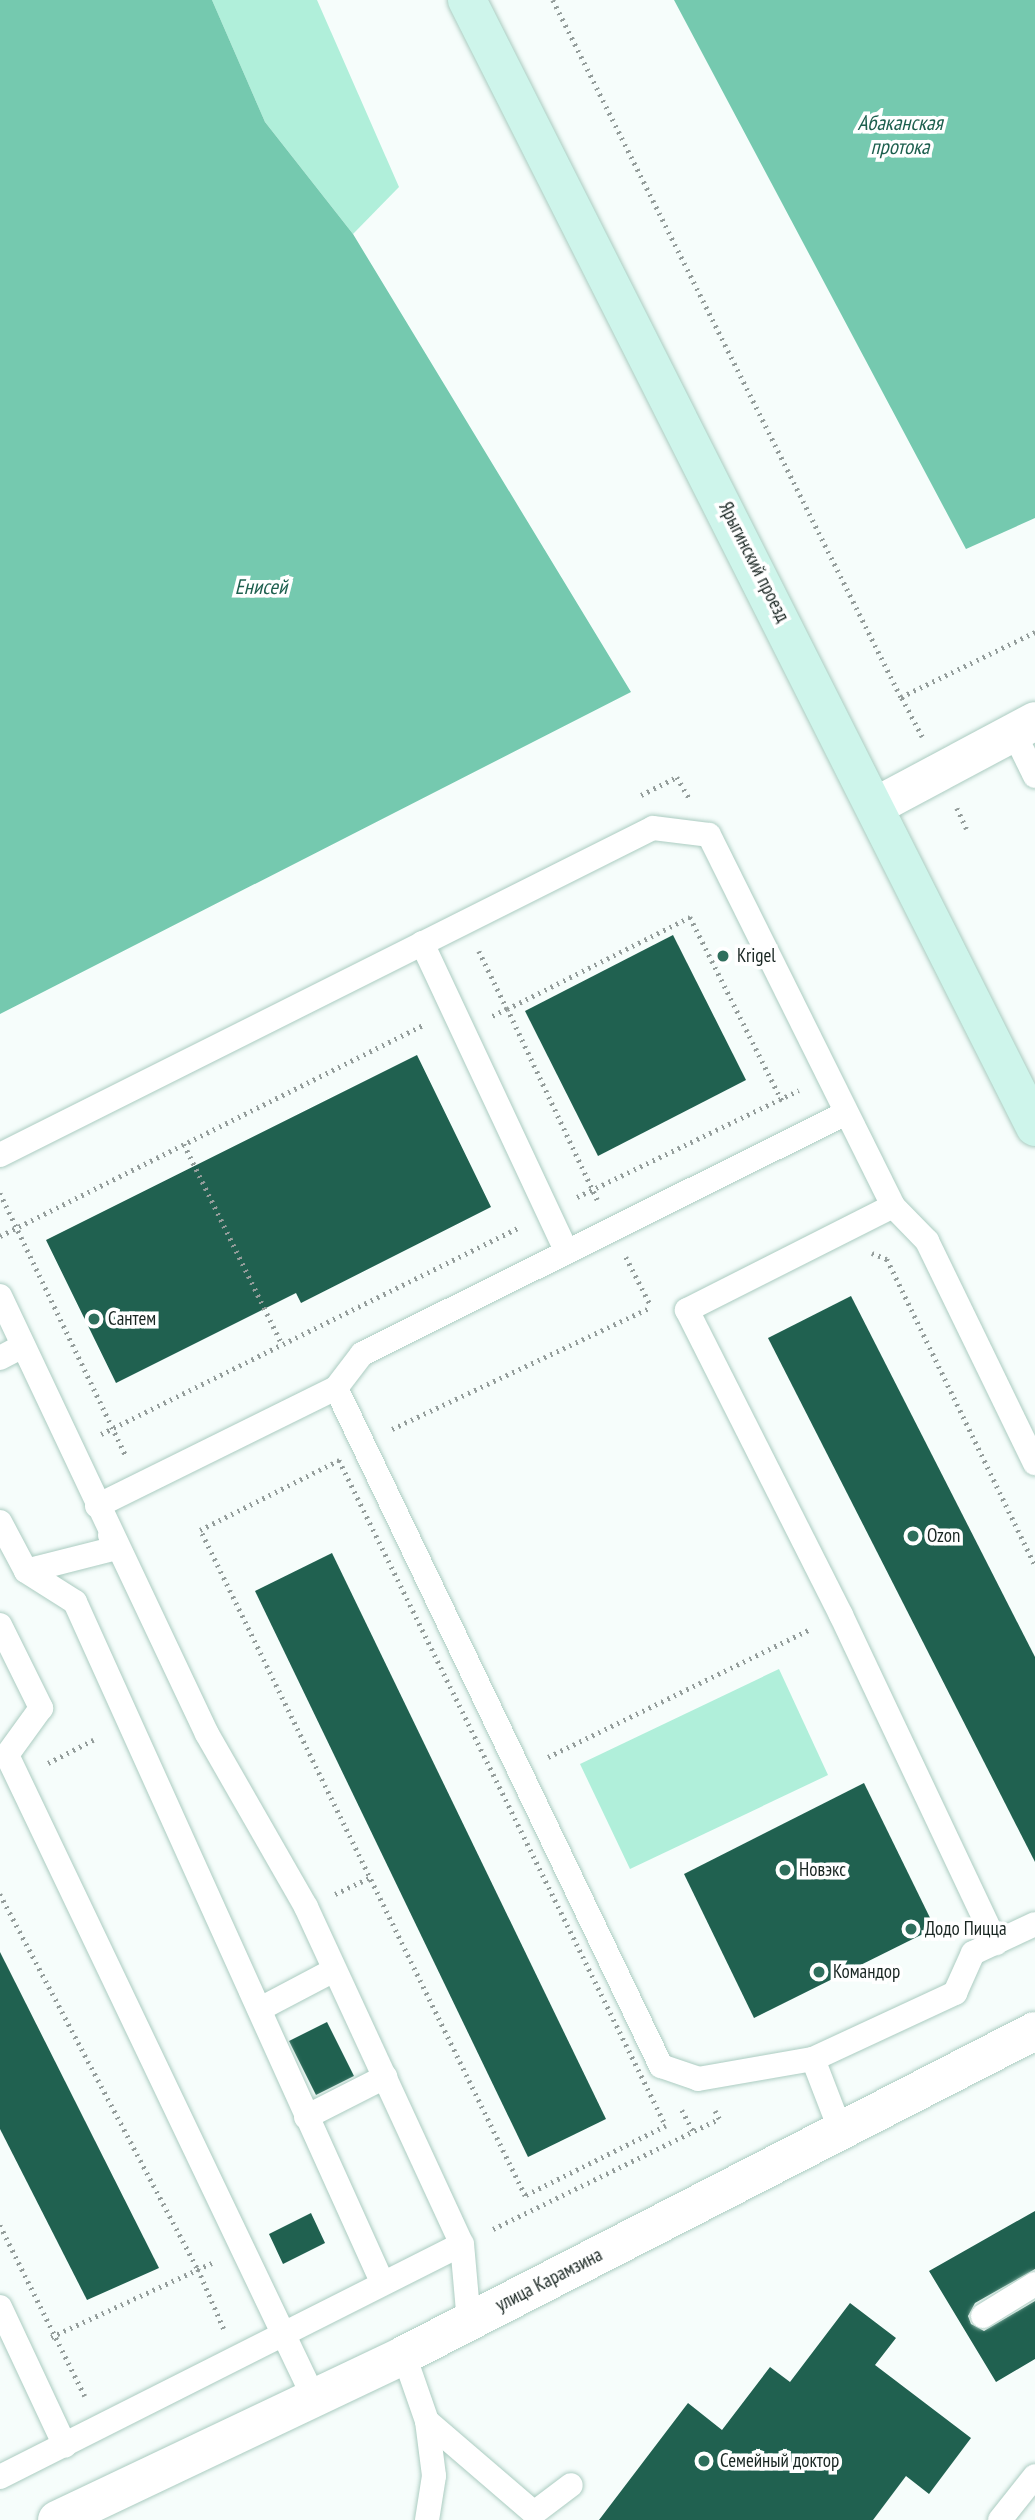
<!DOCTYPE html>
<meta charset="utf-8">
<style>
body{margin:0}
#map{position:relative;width:1035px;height:2520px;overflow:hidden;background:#f6fdfb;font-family:"PT Sans Narrow",sans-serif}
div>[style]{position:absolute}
.green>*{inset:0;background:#b0efda}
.water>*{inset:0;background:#75c9af}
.building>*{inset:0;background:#206150}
.path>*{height:4.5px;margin-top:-2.25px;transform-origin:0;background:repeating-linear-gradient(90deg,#949d9b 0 2px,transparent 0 7px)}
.roads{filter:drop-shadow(0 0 2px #abccc1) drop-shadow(0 0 2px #abccc1)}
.lane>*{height:24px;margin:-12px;padding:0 12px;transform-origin:12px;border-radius:12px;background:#fff}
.street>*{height:38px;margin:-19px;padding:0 19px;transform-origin:19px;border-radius:19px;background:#fff}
.secondary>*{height:38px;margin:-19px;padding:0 19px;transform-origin:19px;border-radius:19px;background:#cef5eb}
.dots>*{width:19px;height:19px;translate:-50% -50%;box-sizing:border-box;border:4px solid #fff;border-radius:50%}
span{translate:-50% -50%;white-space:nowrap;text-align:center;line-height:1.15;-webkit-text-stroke:7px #fff;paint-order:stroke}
.street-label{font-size:19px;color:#182521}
.poi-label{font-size:19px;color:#182521}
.left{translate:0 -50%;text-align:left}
.water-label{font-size:21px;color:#1d5f4e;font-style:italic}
</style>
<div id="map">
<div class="green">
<div style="clip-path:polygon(212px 0,317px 0,399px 187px,353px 234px,265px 122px)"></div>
<div style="clip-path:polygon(779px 1669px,828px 1775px,630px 1869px,580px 1764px)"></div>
</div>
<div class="water">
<div style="clip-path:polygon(0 0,212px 0,265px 122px,353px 234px,631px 692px,0 1014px)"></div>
<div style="clip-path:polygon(674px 0,1035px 0,1035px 518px,966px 549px)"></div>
</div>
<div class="building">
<div style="clip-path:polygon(673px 935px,746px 1080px,598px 1156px,525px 1011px)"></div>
<div style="clip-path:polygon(417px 1055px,491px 1207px,301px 1303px,296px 1293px,116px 1383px,46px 1240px)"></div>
<div style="clip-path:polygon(851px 1296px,1035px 1657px,1035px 1862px,768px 1338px)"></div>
<div style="clip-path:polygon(332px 1553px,606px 2119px,528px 2157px,255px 1591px)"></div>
<div style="clip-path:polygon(864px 1783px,935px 1928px,754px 2018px,684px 1874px)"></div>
<div style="clip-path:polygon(0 1952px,159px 2268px,87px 2300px,0 2129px)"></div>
<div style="clip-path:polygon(327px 2022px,354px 2076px,316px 2095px,289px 2041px)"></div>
<div style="clip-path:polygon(1035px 2211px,1035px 2269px,975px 2303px,968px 2316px,971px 2324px,984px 2331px,1035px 2301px,1035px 2359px,996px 2382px,929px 2271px)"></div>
<div style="clip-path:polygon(311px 2213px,325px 2243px,283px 2264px,269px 2234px)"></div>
<div style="clip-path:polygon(850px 2303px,896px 2338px,875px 2365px,971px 2438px,929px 2494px,906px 2476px,873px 2520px,599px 2520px,688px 2403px,722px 2430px,770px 2367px,790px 2382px)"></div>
</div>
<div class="path">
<div style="left:553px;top:0;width:779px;rotate:63.47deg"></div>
<div style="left:922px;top:737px;width:45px;rotate:-117.7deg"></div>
<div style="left:901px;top:697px;width:149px;rotate:-25.9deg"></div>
<div style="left:641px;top:795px;width:40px;rotate:-26.6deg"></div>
<div style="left:677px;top:777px;width:24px;rotate:60deg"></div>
<div style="left:957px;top:808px;width:23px;rotate:65deg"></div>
<div style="left:479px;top:951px;width:64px;rotate:64.2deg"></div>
<div style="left:507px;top:1009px;width:18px;rotate:153deg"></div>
<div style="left:184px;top:1144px;width:223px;rotate:63.9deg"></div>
<div style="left:0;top:1193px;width:292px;rotate:64.4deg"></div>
<div style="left:577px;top:1197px;width:246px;rotate:-25.7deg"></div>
<div style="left:597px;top:1200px;width:211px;rotate:-115.2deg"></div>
<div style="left:507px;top:1009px;width:205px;rotate:-26.7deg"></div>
<div style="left:690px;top:917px;width:206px;rotate:63.4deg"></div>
<div style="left:0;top:1236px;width:475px;rotate:-26.5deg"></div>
<div style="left:872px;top:1253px;width:16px;rotate:22deg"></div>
<div style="left:887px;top:1259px;width:340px;rotate:64.2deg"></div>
<div style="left:626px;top:1257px;width:53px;rotate:62.9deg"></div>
<div style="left:392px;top:1429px;width:286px;rotate:-25.2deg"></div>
<div style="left:101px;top:1434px;width:466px;rotate:-26.3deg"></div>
<div style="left:339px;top:1460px;width:742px;rotate:63.85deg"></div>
<div style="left:666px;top:2126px;width:157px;rotate:153.6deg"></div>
<div style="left:525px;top:2196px;width:741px;rotate:-116.01deg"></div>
<div style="left:200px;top:1530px;width:156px;rotate:-26.7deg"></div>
<div style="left:548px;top:1757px;width:292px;rotate:-26deg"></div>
<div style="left:48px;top:1763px;width:51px;rotate:-27.1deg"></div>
<div style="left:0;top:1894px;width:424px;rotate:62.2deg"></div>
<div style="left:198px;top:2269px;width:65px;rotate:66.6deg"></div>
<div style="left:335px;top:1894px;width:40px;rotate:-25deg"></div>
<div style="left:682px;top:2110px;width:24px;rotate:62deg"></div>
<div style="left:0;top:2225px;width:191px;rotate:63.6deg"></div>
<div style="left:493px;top:2229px;width:251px;rotate:-26deg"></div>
<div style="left:719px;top:2119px;width:9px;rotate:-117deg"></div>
<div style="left:51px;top:2337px;width:177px;rotate:-24.7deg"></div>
</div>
<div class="roads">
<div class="lane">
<div style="left:1013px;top:731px;width:50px;rotate:63.9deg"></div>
<div style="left:422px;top:943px;width:340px;rotate:64.9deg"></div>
<div style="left:0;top:1155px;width:730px;rotate:-26.6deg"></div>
<div style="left:653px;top:828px;width:56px;rotate:7.1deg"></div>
<div style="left:709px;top:835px;width:414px;rotate:63.6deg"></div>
<div style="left:893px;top:1206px;width:49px;rotate:45.8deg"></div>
<div style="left:927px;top:1241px;width:247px;rotate:64.1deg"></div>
<div style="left:893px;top:1206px;width:231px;rotate:153.2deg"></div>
<div style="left:687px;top:1310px;width:342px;rotate:63.2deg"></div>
<div style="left:841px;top:1615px;width:363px;rotate:64.7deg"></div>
<div style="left:0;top:1296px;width:484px;rotate:64.7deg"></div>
<div style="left:207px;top:1734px;width:199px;rotate:60.2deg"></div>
<div style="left:306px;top:1907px;width:371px;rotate:65.2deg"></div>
<div style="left:462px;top:2244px;width:78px;rotate:84.9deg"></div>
<div style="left:0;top:1358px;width:26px;rotate:-28deg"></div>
<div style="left:336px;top:1388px;width:752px;rotate:64.39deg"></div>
<div style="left:661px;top:2066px;width:39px;rotate:19deg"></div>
<div style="left:698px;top:2079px;width:117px;rotate:-9.9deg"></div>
<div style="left:813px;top:2059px;width:157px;rotate:-24.9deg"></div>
<div style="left:955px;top:1993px;width:44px;rotate:-65.8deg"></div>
<div style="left:973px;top:1953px;width:68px;rotate:-25.1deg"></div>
<div style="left:97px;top:1506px;width:267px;rotate:-26.3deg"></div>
<div style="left:336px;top:1388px;width:43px;rotate:-52.6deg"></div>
<div style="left:362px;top:1354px;width:541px;rotate:-26.47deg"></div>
<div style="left:0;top:1522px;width:55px;rotate:62deg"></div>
<div style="left:26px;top:1571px;width:58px;rotate:32.3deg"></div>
<div style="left:75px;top:1602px;width:746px;rotate:65.7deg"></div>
<div style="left:26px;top:1571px;width:93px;rotate:-14.3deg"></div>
<div style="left:116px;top:1548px;width:14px;rotate:-115deg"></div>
<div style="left:0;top:1625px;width:93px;rotate:63.7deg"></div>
<div style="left:41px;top:1708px;width:58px;rotate:125.9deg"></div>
<div style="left:7px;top:1755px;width:713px;rotate:64.48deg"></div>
<div style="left:260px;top:2009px;width:84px;rotate:-27.8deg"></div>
<div style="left:813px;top:2059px;width:75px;rotate:68.9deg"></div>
<div style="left:306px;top:2117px;width:89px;rotate:-26.9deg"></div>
<div style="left:0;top:2307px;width:153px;rotate:64.9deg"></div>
<div style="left:983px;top:2316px;width:61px;rotate:-31.6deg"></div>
<div style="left:404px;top:2355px;width:70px;rotate:70.8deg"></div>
<div style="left:427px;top:2421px;width:55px;rotate:82.7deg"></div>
<div style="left:434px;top:2476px;width:45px;rotate:99deg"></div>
<div style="left:427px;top:2421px;width:141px;rotate:40.7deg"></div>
<div style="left:534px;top:2513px;width:46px;rotate:-37.1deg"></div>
<div style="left:0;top:2477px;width:517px;rotate:-26.76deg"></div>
<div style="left:1000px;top:2520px;width:56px;rotate:-51.5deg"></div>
</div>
<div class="street">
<div style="left:876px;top:806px;width:180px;rotate:-28.1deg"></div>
<div style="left:57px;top:2520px;width:384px;rotate:-25.4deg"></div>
<div style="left:404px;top:2355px;width:709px;rotate:-27.18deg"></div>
</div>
<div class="secondary">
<div style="left:467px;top:0;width:1262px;rotate:63.25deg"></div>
</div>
</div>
<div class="dots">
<div style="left:723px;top:956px;background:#2f6f5d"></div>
<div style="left:94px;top:1319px;background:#2f6f5d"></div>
<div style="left:913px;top:1536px;background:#2f6f5d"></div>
<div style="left:785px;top:1870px;background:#2f6f5d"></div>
<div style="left:911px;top:1929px;background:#2f6f5d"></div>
<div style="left:819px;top:1972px;background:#2f6f5d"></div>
<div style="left:704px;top:2461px;background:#2f6f5d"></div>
</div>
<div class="street-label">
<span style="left:754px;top:562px;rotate:63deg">Ярыгинский проезд</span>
<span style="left:549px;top:2280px;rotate:-27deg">улица Карамзина</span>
</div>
<div class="poi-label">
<span class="left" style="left:737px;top:956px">Krigel</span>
<span class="left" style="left:108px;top:1319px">Сантем</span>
<span class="left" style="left:927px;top:1536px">Ozon</span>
<span class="left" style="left:799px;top:1870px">Новэкс</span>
<span class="left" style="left:925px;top:1929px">Додо Пицца</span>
<span class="left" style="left:833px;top:1972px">Командор</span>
<span class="left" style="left:720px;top:2461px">Семейный доктор</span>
</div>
<div class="water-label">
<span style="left:900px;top:135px">Абаканская<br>протока</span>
<span style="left:261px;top:587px">Енисей</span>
</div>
</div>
